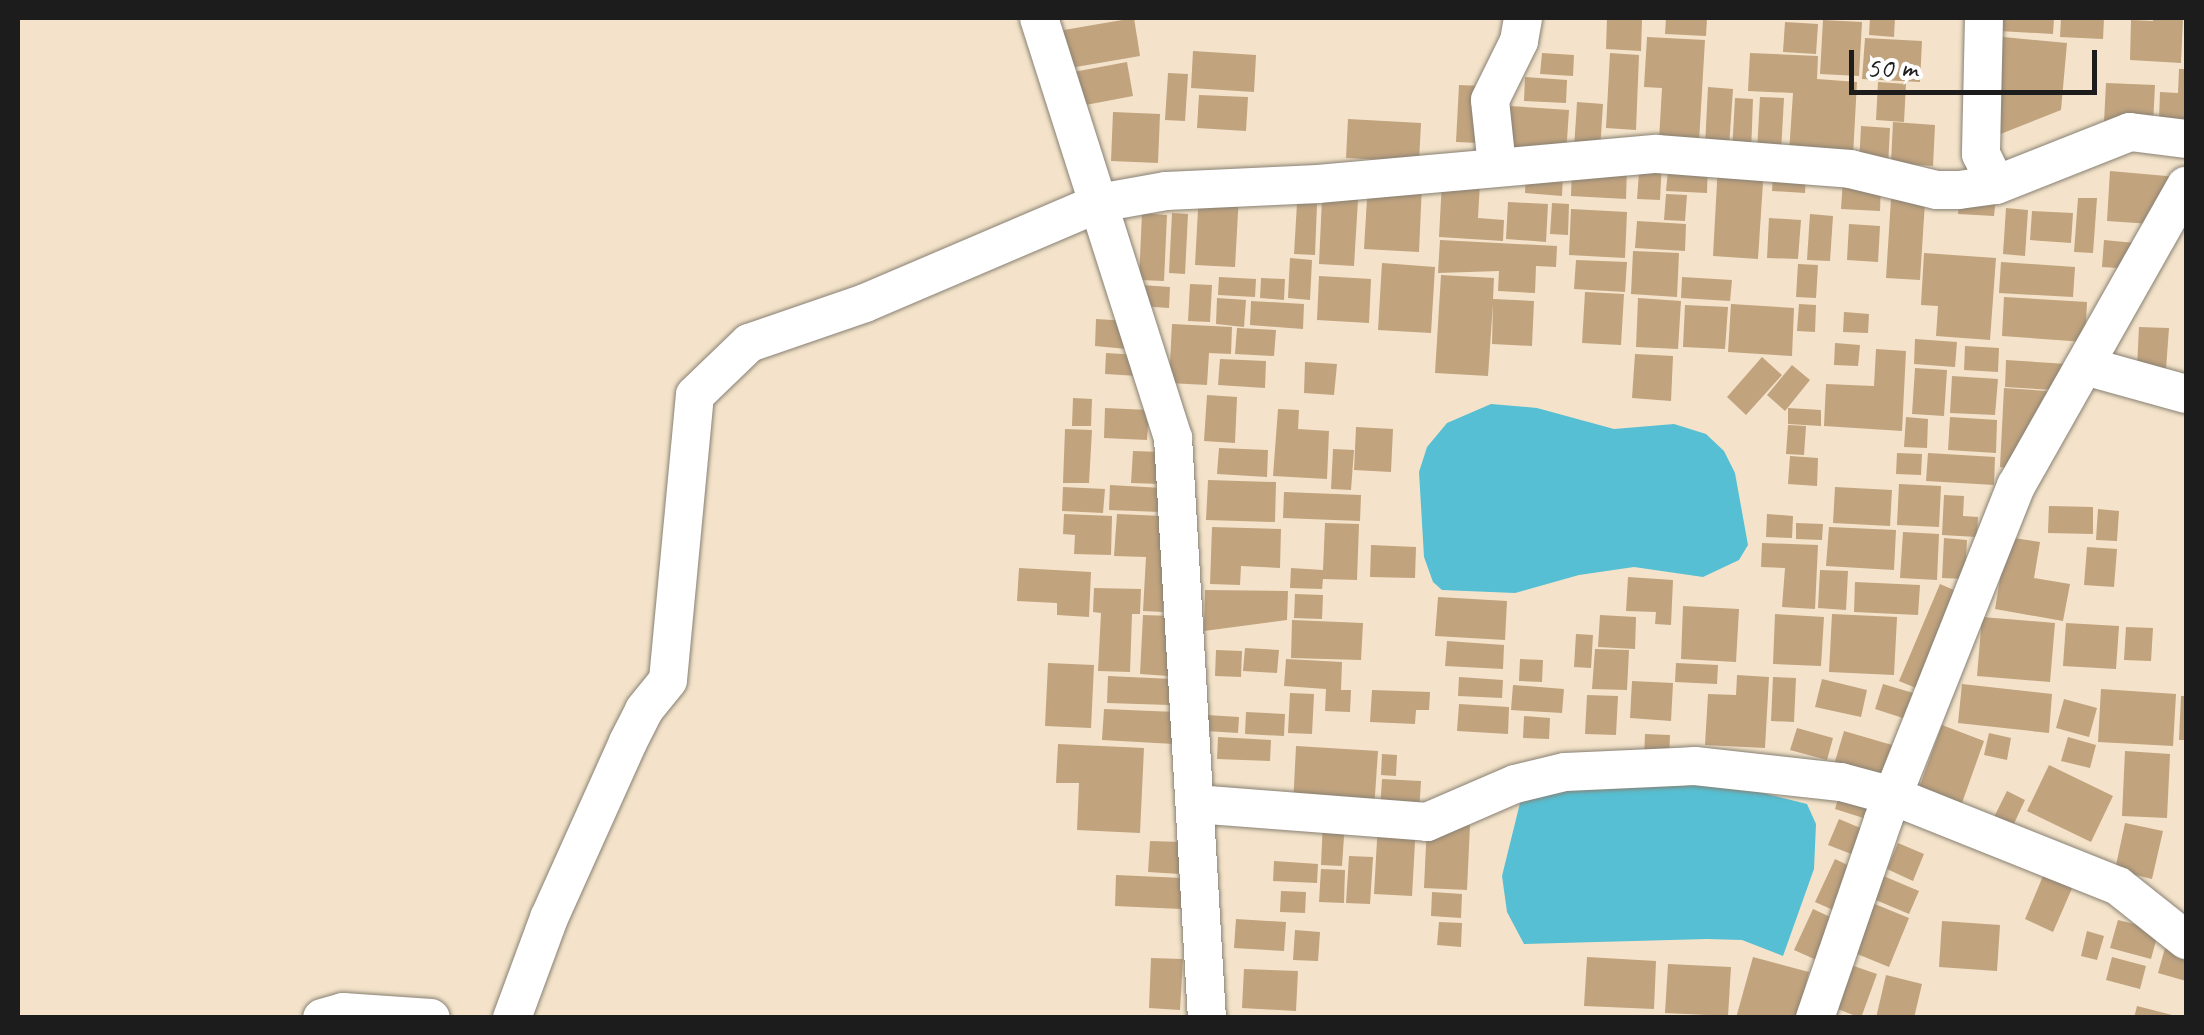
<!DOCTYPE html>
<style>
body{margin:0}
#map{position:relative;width:2204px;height:1035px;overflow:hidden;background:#f4e3ca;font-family:Caveat,sans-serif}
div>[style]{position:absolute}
.water>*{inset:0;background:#56bfd3}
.building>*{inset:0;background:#c1a37e}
.roads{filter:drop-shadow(0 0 2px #888073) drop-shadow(0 0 2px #888073)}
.minor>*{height:38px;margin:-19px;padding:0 19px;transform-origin:19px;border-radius:19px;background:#fff}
span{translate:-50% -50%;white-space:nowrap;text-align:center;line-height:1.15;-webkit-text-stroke:9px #fff;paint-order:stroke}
.frame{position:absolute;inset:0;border:20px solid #1c1c1c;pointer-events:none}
.scale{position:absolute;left:1849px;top:50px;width:248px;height:45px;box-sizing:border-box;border:5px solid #1c1c1c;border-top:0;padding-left:12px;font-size:30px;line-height:35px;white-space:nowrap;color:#1c1c1c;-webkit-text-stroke:8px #fff;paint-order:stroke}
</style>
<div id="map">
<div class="water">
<div style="clip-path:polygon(1491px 404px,1537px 408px,1614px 429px,1674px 424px,1706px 434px,1724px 451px,1735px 473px,1748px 545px,1739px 560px,1703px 577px,1634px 567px,1579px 575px,1515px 593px,1442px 590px,1433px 582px,1424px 557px,1419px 472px,1427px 447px,1447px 423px)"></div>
<div style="clip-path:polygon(1707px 779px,1807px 804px,1816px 824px,1814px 869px,1783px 956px,1742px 940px,1707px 939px,1524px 944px,1507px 912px,1502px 876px,1520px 803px,1563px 790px)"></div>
</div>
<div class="building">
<div style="clip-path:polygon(1134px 18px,1140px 56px,1064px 69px,1058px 31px)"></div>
<div style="clip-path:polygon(1607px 18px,1642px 19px,1641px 51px,1606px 49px)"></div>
<div style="clip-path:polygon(1666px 18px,1707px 18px,1706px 36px,1665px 34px)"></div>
<div style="clip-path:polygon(1870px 18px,1895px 18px,1894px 37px,1869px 35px)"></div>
<div style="clip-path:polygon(2000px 18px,2054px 18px,2053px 34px,1999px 31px)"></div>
<div style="clip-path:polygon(2061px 18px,2104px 18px,2103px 39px,2060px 37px)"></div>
<div style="clip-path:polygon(2153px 18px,2183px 18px,2181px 63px,2130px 60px,2131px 20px,2153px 21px)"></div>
<div style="clip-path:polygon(1823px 20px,1862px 22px,1859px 76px,1820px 74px)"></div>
<div style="clip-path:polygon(1785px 22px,1818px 24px,1816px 54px,1783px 52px)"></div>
<div style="clip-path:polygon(1993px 36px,2067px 43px,2061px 110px,1993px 137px)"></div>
<div style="clip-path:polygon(1647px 37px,1705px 40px,1699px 142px,1659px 140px,1662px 88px,1644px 87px)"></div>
<div style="clip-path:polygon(1865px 38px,1922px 41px,1920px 82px,1862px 79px)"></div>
<div style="clip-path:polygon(1193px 51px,1256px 55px,1254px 92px,1191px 88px)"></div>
<div style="clip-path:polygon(1542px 53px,1574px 55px,1573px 76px,1540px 74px)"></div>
<div style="clip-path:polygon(1610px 53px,1639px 55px,1636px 130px,1606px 128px)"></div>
<div style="clip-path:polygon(1750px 53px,1818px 56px,1817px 79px,1857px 82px,1853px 156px,1789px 153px,1793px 93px,1748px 91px)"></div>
<div style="clip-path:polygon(1127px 62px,1133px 96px,1075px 107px,1068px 73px)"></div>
<div style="clip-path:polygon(2179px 69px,2186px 69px,2186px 120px,2159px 119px,2160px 92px,2178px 93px)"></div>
<div style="clip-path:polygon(1168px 73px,1188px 74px,1185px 121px,1165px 120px)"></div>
<div style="clip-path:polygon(1525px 77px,1567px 80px,1566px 103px,1524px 101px)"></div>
<div style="clip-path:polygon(1878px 82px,1906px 84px,1904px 122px,1876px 120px)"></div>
<div style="clip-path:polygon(2106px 83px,2155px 85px,2153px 124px,2104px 122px)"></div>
<div style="clip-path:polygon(1459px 85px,1482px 86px,1479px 143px,1456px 142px)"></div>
<div style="clip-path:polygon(1708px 87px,1733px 89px,1729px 147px,1705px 146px)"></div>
<div style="clip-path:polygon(1199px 95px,1248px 97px,1246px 131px,1197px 128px)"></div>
<div style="clip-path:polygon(1760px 97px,1784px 98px,1781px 152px,1757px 151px)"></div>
<div style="clip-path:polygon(1735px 98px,1753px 99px,1751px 153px,1732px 152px)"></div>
<div style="clip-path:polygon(1577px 102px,1603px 104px,1600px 150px,1574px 149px)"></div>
<div style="clip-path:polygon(1510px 106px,1569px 110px,1566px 155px,1508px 151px)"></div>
<div style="clip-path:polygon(1113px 112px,1160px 114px,1158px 163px,1111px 161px)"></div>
<div style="clip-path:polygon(1348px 119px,1421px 123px,1419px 162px,1346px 158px)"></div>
<div style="clip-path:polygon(1893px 122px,1935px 125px,1933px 166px,1891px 163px)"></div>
<div style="clip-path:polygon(1861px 126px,1890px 128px,1888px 166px,1859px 165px)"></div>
<div style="clip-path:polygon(1640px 159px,1662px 161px,1660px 200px,1637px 199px)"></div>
<div style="clip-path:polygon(1669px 160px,1708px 162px,1707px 193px,1666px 191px)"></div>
<div style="clip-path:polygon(1718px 164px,1764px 167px,1758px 259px,1713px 256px)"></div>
<div style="clip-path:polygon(1572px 165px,1627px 168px,1626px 199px,1571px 196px)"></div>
<div style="clip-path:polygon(2110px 171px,2178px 177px,2151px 224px,2107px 221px)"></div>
<div style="clip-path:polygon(1526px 172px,1563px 175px,1562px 196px,1525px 193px)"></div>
<div style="clip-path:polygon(1773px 173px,1806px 175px,1805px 193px,1772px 191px)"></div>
<div style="clip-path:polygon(1843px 179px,1881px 181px,1880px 211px,1841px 209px)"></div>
<div style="clip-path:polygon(1442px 181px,1480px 183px,1478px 218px,1504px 220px,1503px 241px,1439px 237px)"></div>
<div style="clip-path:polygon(1368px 182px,1422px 184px,1419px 252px,1364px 249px)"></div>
<div style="clip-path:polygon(1199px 191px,1239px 194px,1235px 267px,1195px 265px)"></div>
<div style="clip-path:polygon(1666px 194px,1687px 195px,1685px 221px,1664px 220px)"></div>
<div style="clip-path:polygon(1960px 195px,1996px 197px,1994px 216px,1958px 214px)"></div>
<div style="clip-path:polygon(1322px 198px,1358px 200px,1354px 266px,1319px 264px)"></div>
<div style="clip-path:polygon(2078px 198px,2097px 198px,2093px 253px,2074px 252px)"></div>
<div style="clip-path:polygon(1891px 199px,1925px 202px,1920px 280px,1886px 278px)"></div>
<div style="clip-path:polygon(1508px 202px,1548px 204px,1546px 242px,1506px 239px)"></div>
<div style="clip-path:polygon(1297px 203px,1317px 204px,1315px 255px,1294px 254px)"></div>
<div style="clip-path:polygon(1552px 203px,1569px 204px,1568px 235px,1550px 234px)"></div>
<div style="clip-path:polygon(2006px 208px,2028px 210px,2025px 256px,2003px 254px)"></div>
<div style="clip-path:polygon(1571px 209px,1627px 212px,1625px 258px,1569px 255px)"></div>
<div style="clip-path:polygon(2032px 211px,2073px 213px,2071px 243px,2030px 240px)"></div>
<div style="clip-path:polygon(1142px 213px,1167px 215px,1164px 281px,1139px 280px)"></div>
<div style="clip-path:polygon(1172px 213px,1188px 214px,1185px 274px,1169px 273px)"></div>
<div style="clip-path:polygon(1810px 214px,1833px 216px,1830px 261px,1807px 260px)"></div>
<div style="clip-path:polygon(1769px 218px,1801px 220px,1798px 259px,1767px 258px)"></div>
<div style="clip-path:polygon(1637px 221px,1686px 224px,1685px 251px,1635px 248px)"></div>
<div style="clip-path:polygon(1849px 224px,1880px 226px,1878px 262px,1847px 260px)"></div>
<div style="clip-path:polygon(1440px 240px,1557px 246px,1556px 267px,1536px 266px,1535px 293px,1498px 291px,1499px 271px,1438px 273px)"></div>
<div style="clip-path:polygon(2104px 240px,2135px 243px,2134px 269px,2102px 267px)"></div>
<div style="clip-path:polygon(1633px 251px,1679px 253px,1677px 297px,1631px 294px)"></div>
<div style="clip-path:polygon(1924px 253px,1996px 258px,1990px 340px,1936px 336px,1938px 306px,1921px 305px)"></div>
<div style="clip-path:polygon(1290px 258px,1312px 260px,1310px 300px,1288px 298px)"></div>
<div style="clip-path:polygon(1576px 260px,1627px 262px,1625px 292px,1574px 289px)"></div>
<div style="clip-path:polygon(2001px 262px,2075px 267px,2073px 297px,1999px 293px)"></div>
<div style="clip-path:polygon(1382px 263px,1435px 267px,1431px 333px,1378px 330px)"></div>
<div style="clip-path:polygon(1798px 264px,1818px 265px,1816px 298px,1796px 297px)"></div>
<div style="clip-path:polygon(1441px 275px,1494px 278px,1493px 299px,1534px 301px,1532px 346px,1492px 344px,1493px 303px,1488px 376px,1435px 373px)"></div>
<div style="clip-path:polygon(1319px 276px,1371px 279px,1369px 323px,1317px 320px)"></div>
<div style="clip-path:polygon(1219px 277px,1256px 279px,1255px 297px,1218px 295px)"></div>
<div style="clip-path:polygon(1682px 277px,1732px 280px,1730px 301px,1681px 298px)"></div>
<div style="clip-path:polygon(1261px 278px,1285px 279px,1284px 300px,1260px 298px)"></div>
<div style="clip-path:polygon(1190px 284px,1212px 285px,1210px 322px,1188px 321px)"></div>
<div style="clip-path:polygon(1141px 285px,1170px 287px,1169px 308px,1140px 306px)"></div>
<div style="clip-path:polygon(1585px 292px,1624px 294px,1621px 345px,1582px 343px)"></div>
<div style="clip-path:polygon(2004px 297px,2087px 302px,2085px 342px,2002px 336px)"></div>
<div style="clip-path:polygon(1217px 298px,1246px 300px,1244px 327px,1216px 324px)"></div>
<div style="clip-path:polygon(1638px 298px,1681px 301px,1678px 349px,1636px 347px)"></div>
<div style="clip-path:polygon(1251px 301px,1304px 304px,1303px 329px,1250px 325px)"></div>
<div style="clip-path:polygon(1731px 304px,1794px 308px,1792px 356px,1728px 352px)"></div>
<div style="clip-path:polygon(1799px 304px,1816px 305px,1815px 332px,1797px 331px)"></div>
<div style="clip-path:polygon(1685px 305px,1728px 307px,1725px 349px,1683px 347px)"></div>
<div style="clip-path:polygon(1844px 312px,1869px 314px,1868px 333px,1843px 332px)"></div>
<div style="clip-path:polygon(1096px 319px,1129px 321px,1127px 349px,1095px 346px)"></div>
<div style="clip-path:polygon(1172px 324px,1232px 327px,1231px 354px,1209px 353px,1207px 385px,1169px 383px)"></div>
<div style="clip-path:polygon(2139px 327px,2169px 328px,2166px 369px,2137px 368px)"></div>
<div style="clip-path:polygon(1237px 328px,1276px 330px,1274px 356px,1235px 354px)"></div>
<div style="clip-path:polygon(1915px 339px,1957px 342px,1955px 367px,1914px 364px)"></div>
<div style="clip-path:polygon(1835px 343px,1860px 345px,1858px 366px,1834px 365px)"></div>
<div style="clip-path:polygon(1965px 346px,1999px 348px,1998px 372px,1964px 370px)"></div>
<div style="clip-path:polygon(1876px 349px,1906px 351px,1902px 431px,1824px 426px,1826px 384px,1874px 386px)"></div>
<div style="clip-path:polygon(1106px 353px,1139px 355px,1138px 376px,1105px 374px)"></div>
<div style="clip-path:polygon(1635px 354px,1673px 356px,1671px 401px,1632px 398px)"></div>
<div style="clip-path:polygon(1762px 357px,1782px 375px,1746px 415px,1727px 397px)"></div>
<div style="clip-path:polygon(1220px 359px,1266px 361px,1265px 388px,1218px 385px)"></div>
<div style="clip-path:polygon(2006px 360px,2082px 365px,2070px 391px,2005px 387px)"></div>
<div style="clip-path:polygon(1305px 362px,1337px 364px,1334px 395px,1304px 393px)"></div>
<div style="clip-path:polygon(1792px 365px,1810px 380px,1785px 411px,1767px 395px)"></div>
<div style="clip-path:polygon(1915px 368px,1947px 370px,1944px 416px,1912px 414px)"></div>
<div style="clip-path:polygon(1952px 376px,1998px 379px,1995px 415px,1950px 413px)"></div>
<div style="clip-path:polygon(2004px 388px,2063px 392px,2015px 468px,2000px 467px)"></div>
<div style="clip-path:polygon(1207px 395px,1237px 397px,1235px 443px,1204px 441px)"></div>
<div style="clip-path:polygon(1073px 398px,1092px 399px,1091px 426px,1072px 426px)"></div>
<div style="clip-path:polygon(1105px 408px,1149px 410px,1147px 440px,1104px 438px)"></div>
<div style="clip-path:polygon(1788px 408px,1821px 410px,1821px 426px,1788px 424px)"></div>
<div style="clip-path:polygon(1278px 409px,1299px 410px,1298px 429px,1329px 431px,1327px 479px,1273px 476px)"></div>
<div style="clip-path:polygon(1906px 417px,1928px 419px,1927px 448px,1904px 447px)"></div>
<div style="clip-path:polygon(1950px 417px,1997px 420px,1996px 453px,1948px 450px)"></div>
<div style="clip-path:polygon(1788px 425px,1806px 426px,1804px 455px,1786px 454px)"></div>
<div style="clip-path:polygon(1356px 427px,1393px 429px,1391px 472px,1354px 470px)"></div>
<div style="clip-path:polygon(1065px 429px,1092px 430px,1089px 483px,1063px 483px)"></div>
<div style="clip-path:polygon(1219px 448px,1268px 450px,1267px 477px,1217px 474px)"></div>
<div style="clip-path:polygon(1333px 449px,1354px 450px,1351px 490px,1331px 489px)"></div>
<div style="clip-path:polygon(1133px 451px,1162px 452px,1160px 484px,1131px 483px)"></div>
<div style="clip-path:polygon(1897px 453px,1922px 454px,1921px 475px,1896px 474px)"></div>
<div style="clip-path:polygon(1928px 453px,1995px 457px,1994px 485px,1926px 481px)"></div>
<div style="clip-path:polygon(1790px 456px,1818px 458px,1817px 486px,1788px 484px)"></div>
<div style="clip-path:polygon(1208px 480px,1276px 482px,1275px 522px,1206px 520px)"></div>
<div style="clip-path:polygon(1899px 484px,1941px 486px,1939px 527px,1897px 525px)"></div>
<div style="clip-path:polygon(1110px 485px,1162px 488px,1160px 512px,1109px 510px)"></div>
<div style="clip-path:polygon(1063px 487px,1105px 489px,1103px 513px,1062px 511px)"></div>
<div style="clip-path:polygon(1835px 487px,1892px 490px,1890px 526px,1833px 523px)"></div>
<div style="clip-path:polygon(1284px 492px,1361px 495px,1360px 521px,1283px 518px)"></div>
<div style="clip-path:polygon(1944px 495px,1964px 496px,1963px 516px,1978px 517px,1977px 537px,1942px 535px)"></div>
<div style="clip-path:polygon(2049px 506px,2093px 507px,2093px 534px,2048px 533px)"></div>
<div style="clip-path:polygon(2098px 509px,2119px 511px,2117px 541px,2096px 540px)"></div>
<div style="clip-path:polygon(1064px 514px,1112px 516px,1111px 555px,1074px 554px,1075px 535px,1063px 534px)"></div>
<div style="clip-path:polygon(1117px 514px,1163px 516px,1163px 612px,1143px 611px,1146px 557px,1114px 556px)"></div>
<div style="clip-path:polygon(1767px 514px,1793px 516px,1792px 538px,1766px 537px)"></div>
<div style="clip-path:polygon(1325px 523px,1359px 524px,1357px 580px,1323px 579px,1322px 589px,1290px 588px,1291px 568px,1323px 570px)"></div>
<div style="clip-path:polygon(1796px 523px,1823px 524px,1822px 540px,1796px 539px)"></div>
<div style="clip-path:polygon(1212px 527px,1281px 529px,1280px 568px,1241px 566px,1240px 585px,1210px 584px)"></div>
<div style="clip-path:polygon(1829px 527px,1896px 530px,1894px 570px,1826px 566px)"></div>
<div style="clip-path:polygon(1903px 532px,1939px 534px,1937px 580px,1900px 578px)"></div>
<div style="clip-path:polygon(2007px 537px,2040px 542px,2034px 578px,2070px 584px,2063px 621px,1995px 609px)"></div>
<div style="clip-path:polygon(1944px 538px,1967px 540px,1965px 579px,1942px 578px)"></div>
<div style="clip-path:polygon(1762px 543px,1818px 545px,1815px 609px,1782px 607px,1785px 568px,1761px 567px)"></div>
<div style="clip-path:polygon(1371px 545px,1416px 547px,1415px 578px,1370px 577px)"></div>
<div style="clip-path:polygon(2087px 547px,2117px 549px,2114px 587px,2084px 585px)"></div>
<div style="clip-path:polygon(1019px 568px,1091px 572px,1089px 617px,1057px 615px,1057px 603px,1017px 601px)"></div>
<div style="clip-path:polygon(1820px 570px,1848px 571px,1846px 610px,1818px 608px)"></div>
<div style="clip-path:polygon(1628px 577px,1673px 580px,1671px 625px,1655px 624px,1656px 612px,1626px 611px)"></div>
<div style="clip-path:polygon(1855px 582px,1920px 585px,1918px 615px,1854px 612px)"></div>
<div style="clip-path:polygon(1940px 584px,1963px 594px,1923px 691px,1899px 681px)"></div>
<div style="clip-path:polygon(1094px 588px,1141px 589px,1140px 614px,1132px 614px,1130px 672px,1098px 671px,1101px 613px,1093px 612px)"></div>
<div style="clip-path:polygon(1205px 590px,1288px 591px,1287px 620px,1204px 631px)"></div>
<div style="clip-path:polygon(1295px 594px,1323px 595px,1322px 619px,1294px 618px)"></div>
<div style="clip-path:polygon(1438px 597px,1507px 601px,1505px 640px,1435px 636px)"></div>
<div style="clip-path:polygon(1683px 606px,1739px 609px,1736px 662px,1681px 659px)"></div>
<div style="clip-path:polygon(1775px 614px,1824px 617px,1821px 666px,1773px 664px)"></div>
<div style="clip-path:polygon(1832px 614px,1897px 617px,1894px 675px,1829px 672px)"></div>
<div style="clip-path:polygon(1143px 615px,1172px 616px,1169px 676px,1140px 674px)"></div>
<div style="clip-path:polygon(1600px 615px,1636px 617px,1635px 649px,1598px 647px)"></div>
<div style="clip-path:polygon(1982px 617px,2055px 623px,2050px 682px,1977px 676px)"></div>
<div style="clip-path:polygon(1292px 620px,1363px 623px,1361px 660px,1291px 658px)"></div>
<div style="clip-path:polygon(2066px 623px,2119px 626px,2116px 669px,2063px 666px)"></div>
<div style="clip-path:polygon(2126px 627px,2153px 628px,2151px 661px,2124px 660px)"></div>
<div style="clip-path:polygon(1576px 634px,1593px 635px,1591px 668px,1574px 667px)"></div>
<div style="clip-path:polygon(1447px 641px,1504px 645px,1503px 669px,1445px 666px)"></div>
<div style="clip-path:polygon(1245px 648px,1279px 650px,1277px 673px,1243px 671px)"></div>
<div style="clip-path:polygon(1595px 649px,1629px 650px,1627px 690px,1592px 689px)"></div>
<div style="clip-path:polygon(1216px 650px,1242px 651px,1241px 677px,1215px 676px)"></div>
<div style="clip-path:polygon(1286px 659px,1342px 662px,1341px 690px,1351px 690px,1350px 712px,1325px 711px,1326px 689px,1284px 686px)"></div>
<div style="clip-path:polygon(1520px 659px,1543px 660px,1542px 682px,1519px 681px)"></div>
<div style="clip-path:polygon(1048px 663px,1094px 665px,1091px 728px,1045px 726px)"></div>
<div style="clip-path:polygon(1676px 663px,1718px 665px,1717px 684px,1675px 682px)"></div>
<div style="clip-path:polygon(1737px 675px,1769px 677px,1765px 748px,1705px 745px,1708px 694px,1736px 695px)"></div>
<div style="clip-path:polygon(1108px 676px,1172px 679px,1170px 705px,1107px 703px)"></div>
<div style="clip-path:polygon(1459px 677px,1503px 680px,1502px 698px,1458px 696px)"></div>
<div style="clip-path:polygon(1773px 677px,1796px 678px,1794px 722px,1771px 721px)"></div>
<div style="clip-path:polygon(1822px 679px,1867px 690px,1861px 717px,1815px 707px)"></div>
<div style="clip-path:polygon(1632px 681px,1673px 683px,1671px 721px,1630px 718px)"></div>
<div style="clip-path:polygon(1883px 684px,1920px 695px,1912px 721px,1875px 709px)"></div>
<div style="clip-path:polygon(1962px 684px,2052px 694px,2049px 733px,1958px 723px)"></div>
<div style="clip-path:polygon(1513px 685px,1564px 689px,1562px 713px,1511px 710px)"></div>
<div style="clip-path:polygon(2101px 689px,2176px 694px,2173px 746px,2098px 742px)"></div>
<div style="clip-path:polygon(1372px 690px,1430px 692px,1429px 710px,1416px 710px,1415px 724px,1370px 722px)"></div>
<div style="clip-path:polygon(1290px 693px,1314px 694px,1312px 734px,1288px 733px)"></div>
<div style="clip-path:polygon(1587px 695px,1618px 696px,1616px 735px,1585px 734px)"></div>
<div style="clip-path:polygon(2181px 696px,2186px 696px,2186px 740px,2179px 740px)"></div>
<div style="clip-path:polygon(2064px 699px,2097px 708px,2089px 737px,2056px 728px)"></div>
<div style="clip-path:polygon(1459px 704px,1509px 707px,1508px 734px,1457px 731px)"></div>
<div style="clip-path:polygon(1104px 709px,1176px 712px,1174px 744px,1102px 740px)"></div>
<div style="clip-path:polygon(1246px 712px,1285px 714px,1284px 736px,1245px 734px)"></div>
<div style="clip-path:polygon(1207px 715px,1239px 717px,1238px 733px,1206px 731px)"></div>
<div style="clip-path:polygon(1524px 716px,1550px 718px,1549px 739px,1523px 738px)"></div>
<div style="clip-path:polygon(1942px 725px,1984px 741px,1957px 817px,1914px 802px)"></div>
<div style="clip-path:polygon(1797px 728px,1833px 738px,1827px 760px,1790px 750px)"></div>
<div style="clip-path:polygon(1844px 731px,1899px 747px,1889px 781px,1834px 765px)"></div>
<div style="clip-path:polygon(1989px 733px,2011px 738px,2007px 760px,1984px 755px)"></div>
<div style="clip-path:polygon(1645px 734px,1670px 735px,1669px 760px,1644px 759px)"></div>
<div style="clip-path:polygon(1218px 737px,1271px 740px,1270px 761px,1217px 759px)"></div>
<div style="clip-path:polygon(2068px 737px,2096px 745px,2090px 768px,2061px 761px)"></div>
<div style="clip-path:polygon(1058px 744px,1144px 748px,1140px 833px,1077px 830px,1079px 783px,1056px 783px)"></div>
<div style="clip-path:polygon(1296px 746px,1378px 751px,1374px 810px,1293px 806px)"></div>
<div style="clip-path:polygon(2125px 751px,2170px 754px,2167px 818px,2122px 816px)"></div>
<div style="clip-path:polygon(1382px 754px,1397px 755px,1396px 776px,1381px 775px)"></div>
<div style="clip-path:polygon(2049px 765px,2113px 796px,2091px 842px,2027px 811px)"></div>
<div style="clip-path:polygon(1382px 779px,1421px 781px,1419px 813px,1380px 811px)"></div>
<div style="clip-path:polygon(1842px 786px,1884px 799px,1876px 822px,1835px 809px)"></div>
<div style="clip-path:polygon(2007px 791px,2025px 800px,2011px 830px,1992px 821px)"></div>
<div style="clip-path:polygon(1839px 819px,1870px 832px,1859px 857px,1828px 845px)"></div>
<div style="clip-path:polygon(1323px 820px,1345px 821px,1342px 866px,1321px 865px)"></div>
<div style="clip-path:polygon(1378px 822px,1416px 824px,1412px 896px,1374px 894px)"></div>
<div style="clip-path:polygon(1427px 823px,1470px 825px,1467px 890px,1424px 888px)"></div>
<div style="clip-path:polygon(2125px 823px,2163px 831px,2152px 879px,2115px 870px)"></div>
<div style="clip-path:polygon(1150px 841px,1182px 842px,1180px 874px,1148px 872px)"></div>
<div style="clip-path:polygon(1898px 843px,1924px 854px,1913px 881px,1887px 869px)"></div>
<div style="clip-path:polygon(1349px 856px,1373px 857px,1370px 904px,1346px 903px)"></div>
<div style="clip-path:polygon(1835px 859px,1860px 871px,1840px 913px,1815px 902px)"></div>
<div style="clip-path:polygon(1274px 861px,1318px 864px,1317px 883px,1273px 881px)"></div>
<div style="clip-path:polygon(2048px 864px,2077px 877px,2053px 932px,2025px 919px)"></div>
<div style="clip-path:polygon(1321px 869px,1345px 870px,1344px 903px,1319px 902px)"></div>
<div style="clip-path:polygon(1116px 875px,1183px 878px,1181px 909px,1115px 906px)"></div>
<div style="clip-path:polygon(1881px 875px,1919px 891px,1909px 914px,1871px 898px)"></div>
<div style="clip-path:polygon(1281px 891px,1306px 892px,1305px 913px,1280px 912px)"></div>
<div style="clip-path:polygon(1432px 892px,1462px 894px,1461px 918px,1431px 916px)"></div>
<div style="clip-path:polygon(1865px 900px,1909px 918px,1889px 967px,1845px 949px)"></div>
<div style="clip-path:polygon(1813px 909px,1839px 921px,1821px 962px,1794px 950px)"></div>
<div style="clip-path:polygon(1236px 919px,1286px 922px,1284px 951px,1234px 948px)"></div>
<div style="clip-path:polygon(2118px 920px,2159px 930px,2151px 959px,2110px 948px)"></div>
<div style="clip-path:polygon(1942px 921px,2000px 925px,1997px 971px,1939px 967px)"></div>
<div style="clip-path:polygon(1439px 922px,1462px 923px,1461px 947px,1437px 945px)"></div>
<div style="clip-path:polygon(1295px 930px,1320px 932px,1318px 961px,1293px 960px)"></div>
<div style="clip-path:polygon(2087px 931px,2104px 936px,2097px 960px,2081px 956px)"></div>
<div style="clip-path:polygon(2165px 948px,2186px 954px,2186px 981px,2158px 973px)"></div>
<div style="clip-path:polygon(1587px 957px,1656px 961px,1654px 1009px,1584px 1006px)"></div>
<div style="clip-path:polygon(1753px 957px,1809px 972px,1797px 1018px,1736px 1018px)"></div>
<div style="clip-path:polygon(2112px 957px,2146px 966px,2140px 989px,2106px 980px)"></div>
<div style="clip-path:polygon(1151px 958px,1183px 959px,1180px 1010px,1149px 1008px)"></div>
<div style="clip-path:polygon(1668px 964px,1731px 967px,1728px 1016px,1665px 1013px)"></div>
<div style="clip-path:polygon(1851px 965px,1877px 974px,1861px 1018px,1835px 1008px)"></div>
<div style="clip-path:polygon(1244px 969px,1298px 971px,1296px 1011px,1242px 1008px)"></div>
<div style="clip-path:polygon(1886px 975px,1922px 984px,1914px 1018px,1876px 1018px)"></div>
<div style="clip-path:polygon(2137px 1006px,2176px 1016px,2176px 1018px,2134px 1018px)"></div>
</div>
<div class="roads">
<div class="minor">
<div style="left:1039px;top:18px;width:441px;rotate:72.3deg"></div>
<div style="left:1173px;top:438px;width:581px;rotate:86.65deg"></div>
<div style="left:1984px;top:18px;width:136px;rotate:91.3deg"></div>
<div style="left:1981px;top:154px;width:34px;rotate:64deg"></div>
<div style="left:1497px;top:166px;width:66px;rotate:-96.1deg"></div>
<div style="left:1490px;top:100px;width:66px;rotate:-63.8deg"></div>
<div style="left:1519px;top:41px;width:23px;rotate:-80deg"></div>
<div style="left:2085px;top:366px;width:105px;rotate:15.5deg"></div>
<div style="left:1195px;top:804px;width:233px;rotate:4.4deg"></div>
<div style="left:1427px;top:822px;width:96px;rotate:-23.4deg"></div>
<div style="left:1515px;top:784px;width:51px;rotate:-13.5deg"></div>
<div style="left:1565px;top:772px;width:130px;rotate:-2.6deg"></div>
<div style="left:1695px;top:766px;width:147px;rotate:6.3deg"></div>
<div style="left:1841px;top:782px;width:54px;rotate:15.1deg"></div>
<div style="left:1893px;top:796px;width:242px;rotate:21.8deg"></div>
<div style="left:2118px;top:886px;width:87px;rotate:38.5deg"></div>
<div style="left:322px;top:1018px;width:22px;rotate:-16deg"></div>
<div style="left:343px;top:1012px;width:88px;rotate:3.9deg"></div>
<div style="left:512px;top:1018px;width:107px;rotate:-69.7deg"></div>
<div style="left:549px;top:918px;width:193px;rotate:-65.8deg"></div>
<div style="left:628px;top:742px;width:36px;rotate:-63deg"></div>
<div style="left:644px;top:710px;width:38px;rotate:-51deg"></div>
<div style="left:668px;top:680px;width:286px;rotate:-84.6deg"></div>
<div style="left:695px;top:395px;width:75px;rotate:-43.9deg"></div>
<div style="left:749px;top:343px;width:123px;rotate:-19deg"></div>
<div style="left:865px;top:303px;width:254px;rotate:-23.1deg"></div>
<div style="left:1099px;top:203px;width:68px;rotate:-10.2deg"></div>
<div style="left:1166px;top:191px;width:152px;rotate:-2.6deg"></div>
<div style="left:1318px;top:184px;width:340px;rotate:-5.1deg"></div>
<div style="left:1657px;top:154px;width:194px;rotate:4.4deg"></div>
<div style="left:1850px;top:169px;width:89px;rotate:13.6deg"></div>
<div style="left:1937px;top:190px;width:22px"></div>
<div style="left:1959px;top:190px;width:37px;rotate:-8deg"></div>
<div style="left:1996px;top:185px;width:144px;rotate:-21.6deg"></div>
<div style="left:2130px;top:132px;width:56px;rotate:7.1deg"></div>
<div style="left:1815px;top:1018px;width:209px;rotate:-71deg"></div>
<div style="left:1883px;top:820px;width:360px;rotate:-68.3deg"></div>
<div style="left:2016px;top:486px;width:345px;rotate:-60.5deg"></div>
</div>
</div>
<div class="frame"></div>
<div class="scale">50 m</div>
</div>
